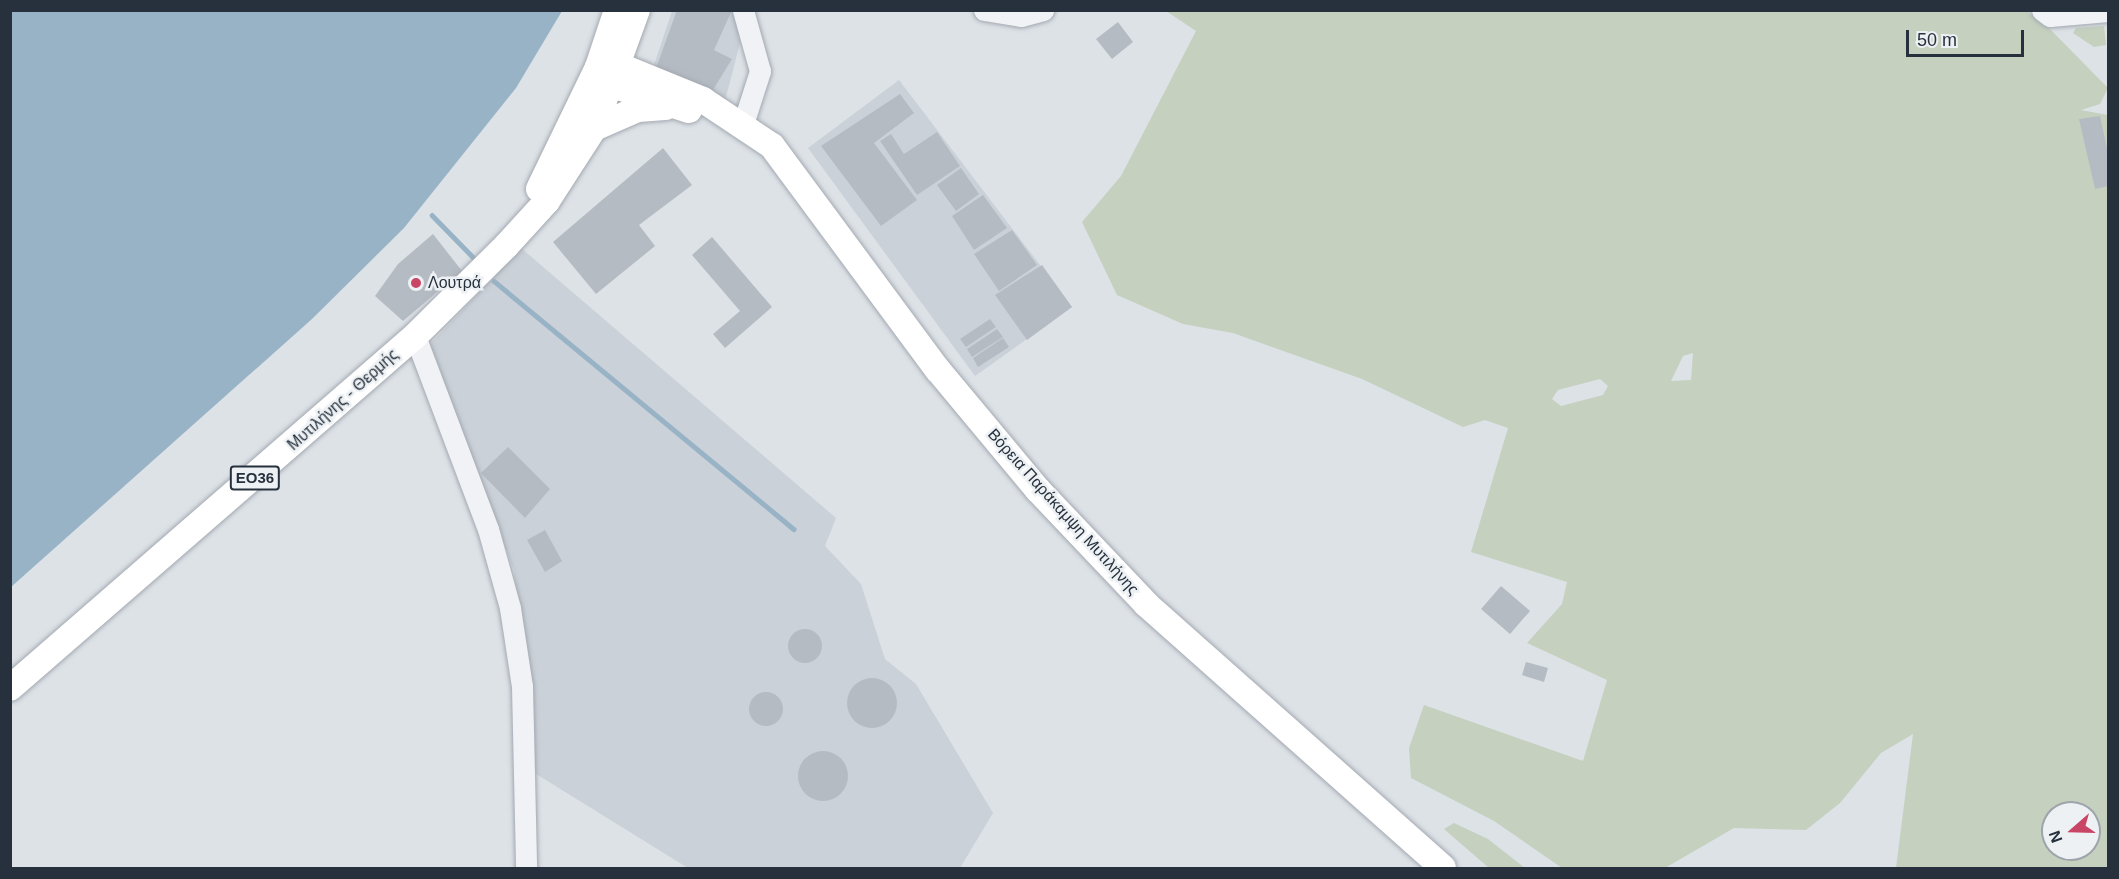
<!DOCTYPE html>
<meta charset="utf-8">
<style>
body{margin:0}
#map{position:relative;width:2119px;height:879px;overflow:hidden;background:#dde2e7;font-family:Helvetica,sans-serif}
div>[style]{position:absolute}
.built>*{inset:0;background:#cbd1d8}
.green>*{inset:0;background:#c5d0bf}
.water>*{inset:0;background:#99b3c6}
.stream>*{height:4.5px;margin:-2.25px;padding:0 2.25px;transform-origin:2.25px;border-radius:2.25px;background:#99b3c6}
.building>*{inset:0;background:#b5bbc3}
.round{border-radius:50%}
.roads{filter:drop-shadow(0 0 2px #a3a9b1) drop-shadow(0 0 2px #a3a9b1)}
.minor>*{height:21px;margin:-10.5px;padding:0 10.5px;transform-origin:10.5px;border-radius:10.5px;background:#f0f2f5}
.major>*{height:26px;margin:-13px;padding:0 13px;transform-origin:13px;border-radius:13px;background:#fff}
.dots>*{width:16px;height:16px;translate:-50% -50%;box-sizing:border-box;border:3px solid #edf1f4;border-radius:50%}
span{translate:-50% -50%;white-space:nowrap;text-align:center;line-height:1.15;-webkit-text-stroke:5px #edf1f4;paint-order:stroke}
.shield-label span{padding:2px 4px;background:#edf1f4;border:2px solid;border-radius:4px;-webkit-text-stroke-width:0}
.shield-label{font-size:15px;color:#27313d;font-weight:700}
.poi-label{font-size:16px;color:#27313d}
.left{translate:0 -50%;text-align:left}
.street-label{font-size:16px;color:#27313d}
.frame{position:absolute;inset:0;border:12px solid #27313d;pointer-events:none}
.north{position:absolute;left:2041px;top:801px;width:60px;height:60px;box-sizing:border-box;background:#edf1f4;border:2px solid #9ea4ab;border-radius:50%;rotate:250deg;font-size:16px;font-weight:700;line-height:24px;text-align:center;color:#27313d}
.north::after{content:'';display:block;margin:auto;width:21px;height:27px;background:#c94565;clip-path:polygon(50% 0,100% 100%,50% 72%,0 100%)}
.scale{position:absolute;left:1906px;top:30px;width:118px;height:27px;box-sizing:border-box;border:3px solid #27313d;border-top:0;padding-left:8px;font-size:18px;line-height:21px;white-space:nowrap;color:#27313d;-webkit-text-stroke:4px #edf1f4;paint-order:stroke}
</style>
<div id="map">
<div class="built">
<div style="clip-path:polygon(672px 11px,739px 11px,740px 43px,724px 105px,652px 71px)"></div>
<div style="clip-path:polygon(899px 80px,1072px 307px,975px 376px,808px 148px)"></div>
<div style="clip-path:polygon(521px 248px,836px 518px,825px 546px,861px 584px,885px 659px,916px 684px,993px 813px,960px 868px,688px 868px,536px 774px,514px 570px,428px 347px)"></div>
</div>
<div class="green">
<div style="clip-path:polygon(evenodd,1166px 11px,2026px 11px,2044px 23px,2108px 88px,2100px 104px,2081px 110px,2108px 115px,2108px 868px,1896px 868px,1913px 734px,1881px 753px,1840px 803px,1806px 830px,1734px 828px,1665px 868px,1562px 868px,1494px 821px,1411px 778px,1409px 748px,1424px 705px,1583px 761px,1607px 680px,1527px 643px,1562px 604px,1567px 582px,1471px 552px,1508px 428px,1485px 420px,1463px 427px,1362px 379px,1233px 333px,1183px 324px,1117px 295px,1082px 222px,1121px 176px,1196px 31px,1166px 11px,1693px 353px,1691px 380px,1671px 381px,1683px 356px,1693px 353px,1166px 11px,1600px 379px,1608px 386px,1603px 395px,1561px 406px,1552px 399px,1558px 390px,1600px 379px,1166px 11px,2053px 813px,2089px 813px,2089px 849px,2053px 849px,2053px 813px)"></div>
<div style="clip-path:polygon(2104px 26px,2106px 45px,2094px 47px,2073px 33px,2076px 28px)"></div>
<div style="clip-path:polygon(1454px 823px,1488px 839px,1525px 868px,1489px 868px,1444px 829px)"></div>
</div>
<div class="water">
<div style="clip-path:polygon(11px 10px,562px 11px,516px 88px,404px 228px,312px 319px,11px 587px)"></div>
</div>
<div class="stream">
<div style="left:432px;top:215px;width:62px;rotate:45.7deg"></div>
<div style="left:494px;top:281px;width:389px;rotate:39.6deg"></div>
</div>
<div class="building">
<div style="clip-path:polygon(677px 10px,732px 10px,714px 50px,732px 59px,711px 93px,655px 71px)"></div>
<div style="clip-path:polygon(1118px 22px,1133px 42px,1112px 59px,1096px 39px)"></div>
<div style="clip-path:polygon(900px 94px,914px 113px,874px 143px,917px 200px,881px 226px,821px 146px)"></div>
<div style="clip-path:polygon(2100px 116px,2108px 153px,2108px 186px,2095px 189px,2079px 119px)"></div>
<div style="clip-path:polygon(937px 132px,960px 166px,917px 195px,880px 141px,891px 134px,904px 154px)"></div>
<div style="clip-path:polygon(663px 148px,692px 185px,639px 225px,655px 246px,596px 294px,553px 242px)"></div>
<div style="clip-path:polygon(961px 168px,979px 194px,956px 211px,937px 185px)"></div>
<div style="clip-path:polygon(983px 195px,1007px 228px,974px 250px,952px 216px)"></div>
<div style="clip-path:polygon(1012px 230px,1037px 265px,999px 291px,974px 254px)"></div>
<div style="clip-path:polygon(433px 234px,462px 271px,403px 321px,375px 296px,398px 264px)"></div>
<div style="clip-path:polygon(712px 237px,772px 307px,725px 348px,713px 334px,740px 311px,692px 255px)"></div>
<div style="clip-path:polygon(1042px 265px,1072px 307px,1027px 340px,995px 295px)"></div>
<div style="clip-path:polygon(990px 319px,996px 327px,966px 347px,960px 339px)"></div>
<div style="clip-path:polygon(997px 329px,1003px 337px,972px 357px,967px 349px)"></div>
<div style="clip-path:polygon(1003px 338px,1009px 347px,978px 367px,973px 358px)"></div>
<div style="clip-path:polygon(508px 447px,550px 489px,525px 518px,481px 473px)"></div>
<div style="clip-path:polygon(545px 530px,562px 561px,545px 572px,527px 540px)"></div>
<div style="clip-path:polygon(1501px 586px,1530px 611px,1510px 634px,1481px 609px)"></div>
<div class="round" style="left:788px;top:629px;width:34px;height:34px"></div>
<div style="clip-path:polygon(1526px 662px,1548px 668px,1544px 682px,1522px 675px)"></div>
<div class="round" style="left:847px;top:678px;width:50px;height:50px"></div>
<div class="round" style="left:749px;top:692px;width:34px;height:34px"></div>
<div class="round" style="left:798px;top:751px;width:50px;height:50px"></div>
</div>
<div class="roads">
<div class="minor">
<div style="left:984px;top:10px;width:37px;rotate:9deg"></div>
<div style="left:1021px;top:16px;width:23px;rotate:-15deg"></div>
<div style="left:2042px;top:10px;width:10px;rotate:37deg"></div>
<div style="left:2050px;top:16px;width:58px;rotate:-4.9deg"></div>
<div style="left:743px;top:124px;width:56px;rotate:-72.2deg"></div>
<div style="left:760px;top:71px;width:63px;rotate:-105.6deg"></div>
<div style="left:415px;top:336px;width:206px;rotate:69.3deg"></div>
<div style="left:488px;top:529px;width:82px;rotate:74.4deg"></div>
<div style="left:510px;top:608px;width:79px;rotate:81.3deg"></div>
<div style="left:522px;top:686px;width:182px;rotate:88.7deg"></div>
</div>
<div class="major">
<div style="left:598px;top:67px;width:22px;rotate:-3deg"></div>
<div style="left:620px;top:66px;width:90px;rotate:22.3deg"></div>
<div style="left:703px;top:100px;width:83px;rotate:33.7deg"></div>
<div style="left:772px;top:146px;width:279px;rotate:53.5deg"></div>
<div style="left:938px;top:370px;width:156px;rotate:50.2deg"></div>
<div style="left:1038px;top:490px;width:157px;rotate:46.5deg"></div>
<div style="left:1146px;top:604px;width:397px;rotate:41.6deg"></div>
<div style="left:612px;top:85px;width:81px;rotate:18deg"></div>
<div style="left:594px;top:128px;width:48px;rotate:-23.4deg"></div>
<div style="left:638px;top:109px;width:27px;rotate:-4deg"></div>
<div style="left:539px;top:189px;width:136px;rotate:-64.2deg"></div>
<div style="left:598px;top:67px;width:60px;rotate:-71.6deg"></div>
<div style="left:10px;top:688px;width:537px;rotate:-41deg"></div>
<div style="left:415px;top:336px;width:128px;rotate:-44.7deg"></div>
<div style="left:506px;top:246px;width:61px;rotate:-47.7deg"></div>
<div style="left:547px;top:201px;width:87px;rotate:-57.2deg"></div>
<div style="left:594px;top:128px;width:126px;rotate:-70deg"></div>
</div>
</div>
<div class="dots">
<div style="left:416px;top:283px;background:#c94565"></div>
</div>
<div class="shield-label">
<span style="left:255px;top:478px">ΕΟ36</span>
</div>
<div class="poi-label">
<span class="left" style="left:428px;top:283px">Λουτρά</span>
</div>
<div class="street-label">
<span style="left:343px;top:400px;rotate:-42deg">Μυτιλήνης - Θερμής</span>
<span style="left:1063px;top:512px;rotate:48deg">Βόρεια Παράκαμψη Μυτιλήνης</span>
</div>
<div class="frame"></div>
<div class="north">N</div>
<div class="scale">50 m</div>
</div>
